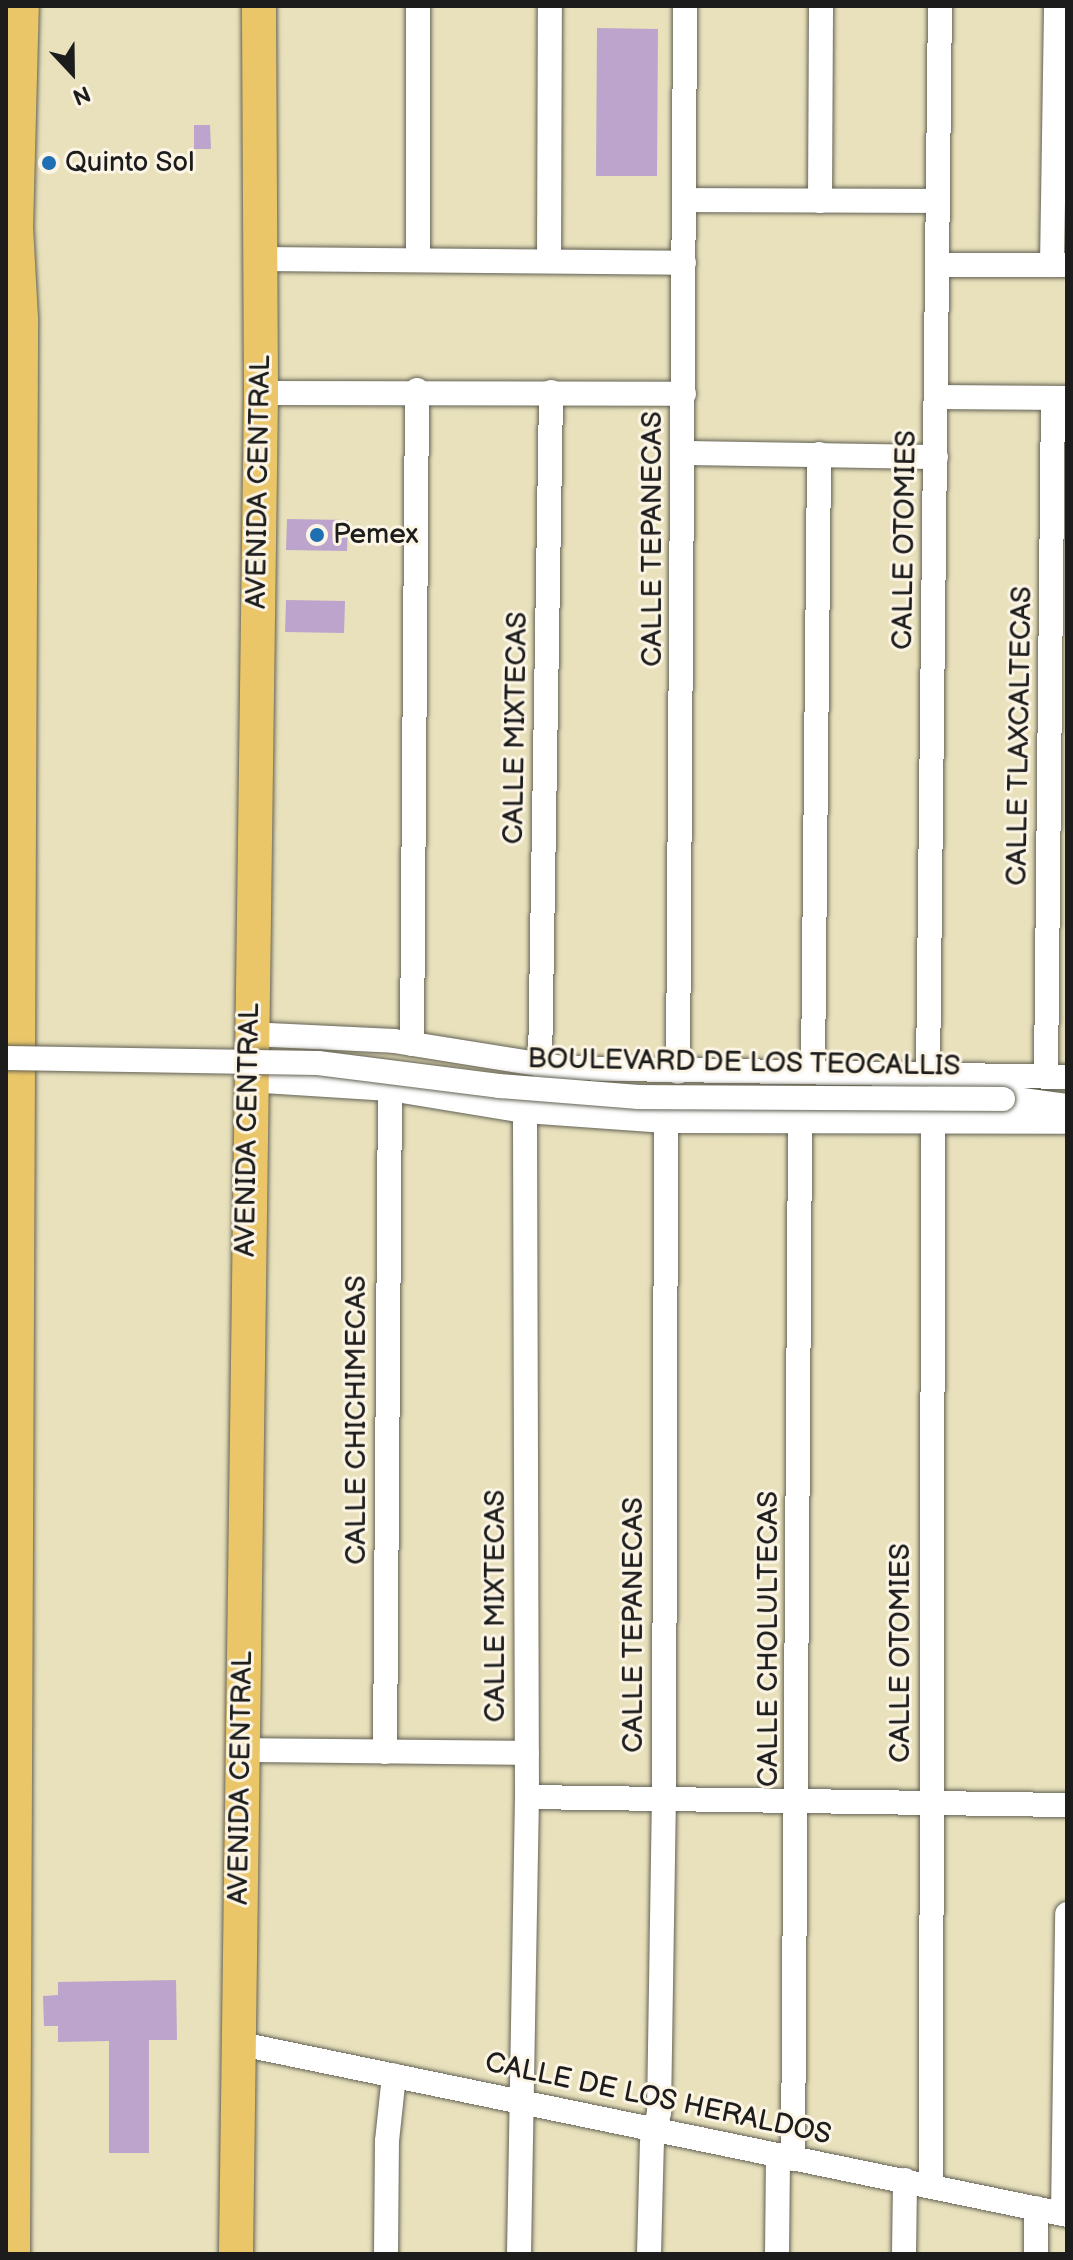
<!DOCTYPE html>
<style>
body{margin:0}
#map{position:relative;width:1073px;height:2260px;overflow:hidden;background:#e8e1bc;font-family:"Balsamiq Sans",sans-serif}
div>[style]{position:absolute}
.building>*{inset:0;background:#bca4cd}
.roads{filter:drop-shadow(0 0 2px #636154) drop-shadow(0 0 2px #636154)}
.minor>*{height:24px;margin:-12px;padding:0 12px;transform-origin:12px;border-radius:12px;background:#fff}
.highway>*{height:34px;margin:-17px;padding:0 17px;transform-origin:17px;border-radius:17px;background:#eac669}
.bridges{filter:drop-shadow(0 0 2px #636154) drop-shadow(0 0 2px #636154)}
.minor-bridge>*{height:24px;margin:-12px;padding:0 12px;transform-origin:12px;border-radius:12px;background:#fff}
.dots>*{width:22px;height:22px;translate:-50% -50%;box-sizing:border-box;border:4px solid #fcf5e5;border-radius:50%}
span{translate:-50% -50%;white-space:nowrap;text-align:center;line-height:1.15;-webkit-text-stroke:6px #fcf5e5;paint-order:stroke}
.poi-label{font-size:28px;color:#1c1c1c}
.left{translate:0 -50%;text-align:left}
.street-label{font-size:28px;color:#1c1c1c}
.frame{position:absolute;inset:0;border:8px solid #1c1c1c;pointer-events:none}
.north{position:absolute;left:32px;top:32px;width:80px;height:80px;-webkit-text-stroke:6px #fcf5e5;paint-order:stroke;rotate:158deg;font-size:22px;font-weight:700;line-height:32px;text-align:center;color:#1c1c1c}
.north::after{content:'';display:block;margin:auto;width:28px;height:36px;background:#1c1c1c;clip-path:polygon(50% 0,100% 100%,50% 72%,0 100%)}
</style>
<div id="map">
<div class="building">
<div style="clip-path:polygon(597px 28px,658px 29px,657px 176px,596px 176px)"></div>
<div style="clip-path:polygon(194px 125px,210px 125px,211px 149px,194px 149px)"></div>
<div style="clip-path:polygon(287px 519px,348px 520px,347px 551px,286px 550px)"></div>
<div style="clip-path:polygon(286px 600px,345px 601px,344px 633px,285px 632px)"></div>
<div style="clip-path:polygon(176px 1980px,177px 2040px,149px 2040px,149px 2153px,109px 2153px,109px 2041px,58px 2042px,58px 2026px,44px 2026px,43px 1996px,58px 1995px,58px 1982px)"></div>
</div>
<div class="roads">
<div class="minor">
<div style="left:418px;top:6px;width:252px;rotate:90deg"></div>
<div style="left:684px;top:200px;width:254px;rotate:0.2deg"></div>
<div style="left:820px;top:201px;width:195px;rotate:-89.7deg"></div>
<div style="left:261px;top:259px;width:423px;rotate:0.5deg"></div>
<div style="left:549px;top:260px;width:254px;rotate:-89.8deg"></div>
<div style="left:938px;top:265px;width:127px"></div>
<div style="left:1052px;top:265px;width:259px;rotate:-89.1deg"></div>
<div style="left:261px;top:393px;width:423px;rotate:0.1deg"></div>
<div style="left:937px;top:397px;width:130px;rotate:0.4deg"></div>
<div style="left:684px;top:453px;width:252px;rotate:0.9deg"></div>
<div style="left:248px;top:1034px;width:146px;rotate:2.7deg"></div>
<div style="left:394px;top:1041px;width:171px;rotate:9.1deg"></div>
<div style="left:563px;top:1068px;width:504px;rotate:1.02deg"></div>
<div style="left:412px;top:1044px;width:654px;rotate:-89.56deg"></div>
<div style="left:540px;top:1066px;width:674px;rotate:-89.06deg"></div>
<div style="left:678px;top:1072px;width:1066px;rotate:-89.62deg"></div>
<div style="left:813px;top:1072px;width:618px;rotate:-89.44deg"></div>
<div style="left:928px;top:1074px;width:1068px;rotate:-89.36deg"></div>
<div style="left:1046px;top:1075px;width:677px;rotate:-89.41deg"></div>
<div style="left:248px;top:1080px;width:142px;rotate:3.6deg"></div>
<div style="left:390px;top:1089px;width:137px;rotate:9.3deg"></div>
<div style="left:525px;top:1111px;width:141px;rotate:4.1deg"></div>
<div style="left:666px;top:1121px;width:401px;rotate:0.1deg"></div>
<div style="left:1015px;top:1099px;width:52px;rotate:7.7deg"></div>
<div style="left:242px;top:1750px;width:285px;rotate:0.6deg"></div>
<div style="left:385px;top:1752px;width:663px;rotate:-89.57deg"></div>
<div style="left:527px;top:1797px;width:540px;rotate:0.85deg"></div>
<div style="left:236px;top:2043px;width:849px;rotate:11.69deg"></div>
<div style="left:793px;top:2159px;width:1039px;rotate:-89.61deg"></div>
<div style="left:931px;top:2186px;width:1065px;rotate:-89.89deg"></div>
<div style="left:1063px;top:2214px;width:300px;rotate:-89.2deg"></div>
<div style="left:386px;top:2254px;width:113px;rotate:-89.5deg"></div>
<div style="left:387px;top:2141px;width:66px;rotate:-83.9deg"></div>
<div style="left:519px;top:2254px;width:457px;rotate:-89deg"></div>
<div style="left:527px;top:1797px;width:686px;rotate:-90.17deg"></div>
<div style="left:649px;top:2254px;width:111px;rotate:-88.5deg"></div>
<div style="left:652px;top:2143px;width:32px;rotate:-77deg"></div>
<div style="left:659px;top:2112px;width:312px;rotate:-89.1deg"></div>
<div style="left:664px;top:1800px;width:679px;rotate:-89.83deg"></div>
<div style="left:777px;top:2254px;width:97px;rotate:-89.4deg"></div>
<div style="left:904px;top:2254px;width:74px;rotate:-89.2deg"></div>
<div style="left:1036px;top:2254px;width:46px;rotate:-90deg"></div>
</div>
<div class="highway">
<div style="left:13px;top:2254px;width:1935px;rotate:-89.76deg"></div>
<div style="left:21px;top:319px;width:91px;rotate:-93.1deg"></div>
<div style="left:16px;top:228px;width:222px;rotate:-88.5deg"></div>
<div style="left:236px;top:2254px;width:1861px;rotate:-89.23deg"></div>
<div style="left:261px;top:393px;width:387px;rotate:-90.3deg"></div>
</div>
</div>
<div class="bridges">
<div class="minor-bridge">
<div style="left:6px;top:1058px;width:312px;rotate:0.9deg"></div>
<div style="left:318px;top:1063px;width:182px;rotate:7.2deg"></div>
<div style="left:499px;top:1086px;width:140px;rotate:4.5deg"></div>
<div style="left:639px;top:1097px;width:364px;rotate:0.3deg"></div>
</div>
</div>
<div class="dots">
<div style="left:49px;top:163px;background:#1f6fb2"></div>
<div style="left:317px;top:535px;background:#1f6fb2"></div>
</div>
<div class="poi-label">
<span class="left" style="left:65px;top:163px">Quinto Sol</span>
<span class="left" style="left:333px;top:535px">Pemex</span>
</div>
<div class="street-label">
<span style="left:259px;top:482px;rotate:-89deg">AVENIDA CENTRAL</span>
<span style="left:653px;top:539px;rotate:-90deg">CALLE TEPANECAS</span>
<span style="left:905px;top:540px;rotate:-89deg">CALLE OTOMIES</span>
<span style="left:516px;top:728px;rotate:-89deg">CALLE MIXTECAS</span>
<span style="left:1020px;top:736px;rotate:-89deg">CALLE TLAXCALTECAS</span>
<span style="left:744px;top:1063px;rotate:1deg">BOULEVARD DE LOS TEOCALLIS</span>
<span style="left:248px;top:1130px;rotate:-89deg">AVENIDA CENTRAL</span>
<span style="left:357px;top:1420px;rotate:-90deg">CALLE CHICHIMECAS</span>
<span style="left:496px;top:1606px;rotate:-90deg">CALLE MIXTECAS</span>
<span style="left:634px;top:1625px;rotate:-90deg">CALLE TEPANECAS</span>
<span style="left:769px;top:1639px;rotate:-90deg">CALLE CHOLULTECAS</span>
<span style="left:901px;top:1653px;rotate:-90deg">CALLE OTOMIES</span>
<span style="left:241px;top:1778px;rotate:-89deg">AVENIDA CENTRAL</span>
<span style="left:658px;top:2099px;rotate:12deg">CALLE DE LOS HERALDOS</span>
</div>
<div class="frame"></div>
<div class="north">N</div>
</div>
